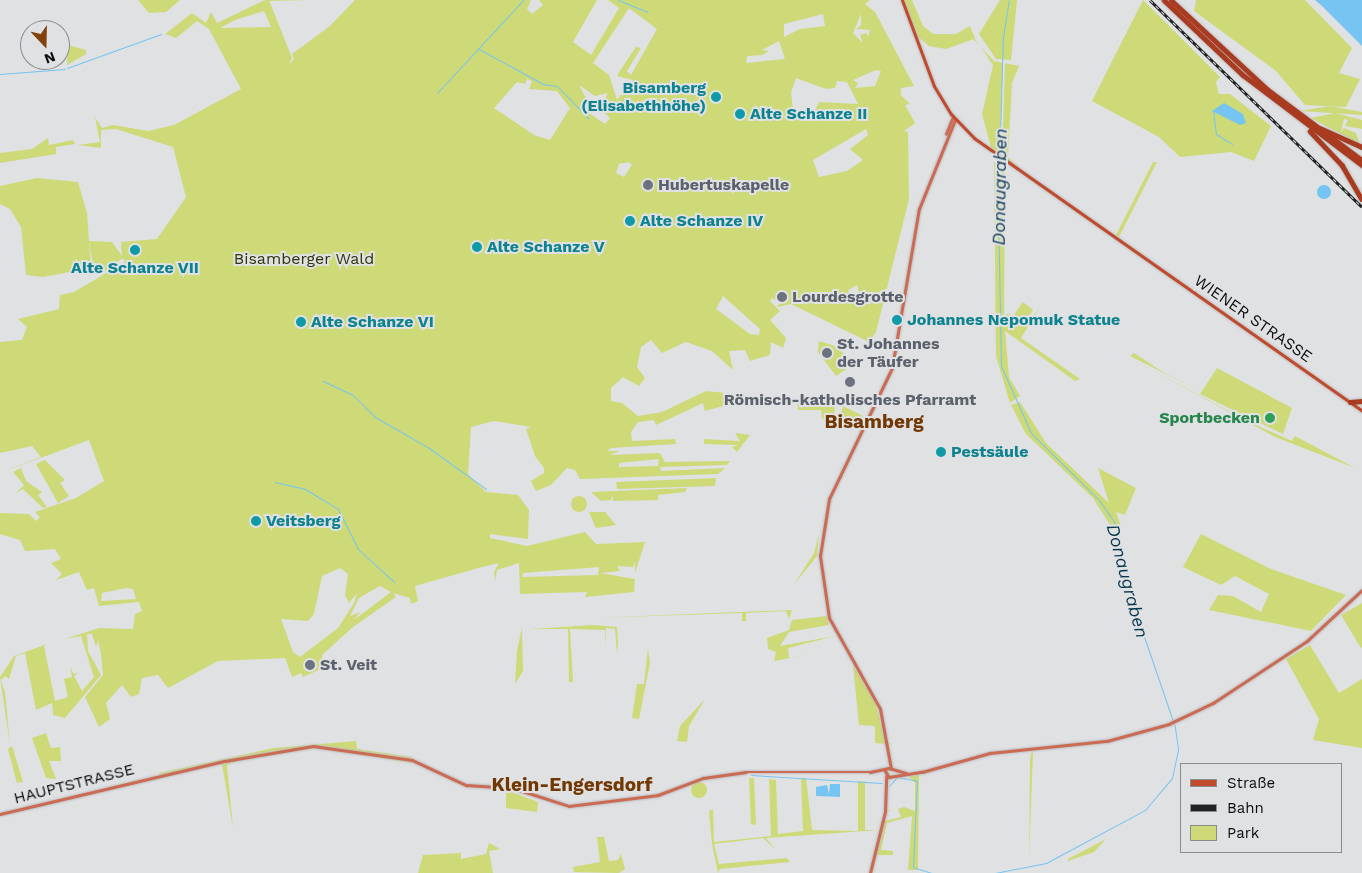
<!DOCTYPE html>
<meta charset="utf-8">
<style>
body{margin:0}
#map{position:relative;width:1362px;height:873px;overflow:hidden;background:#e0e1e3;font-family:"Work Sans",sans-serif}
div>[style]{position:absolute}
.green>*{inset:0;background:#cdda77}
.round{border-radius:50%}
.water>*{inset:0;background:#75c4f2}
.stream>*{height:1px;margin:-0.5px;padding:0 0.5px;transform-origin:0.5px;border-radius:0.5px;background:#75c4f2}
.roads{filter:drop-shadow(0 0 1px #bebfc1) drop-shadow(0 0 1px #bebfc1)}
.secondary>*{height:2.5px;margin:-1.25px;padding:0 1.25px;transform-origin:1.25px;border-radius:1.25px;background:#cc6b54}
.primary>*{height:3px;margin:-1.5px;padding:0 1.5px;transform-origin:1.5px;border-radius:1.5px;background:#c14a2d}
.motorway>*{height:4.5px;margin:-2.25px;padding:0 2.25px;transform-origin:2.25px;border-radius:2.25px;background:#a93b20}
.rail>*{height:3px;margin-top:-1.5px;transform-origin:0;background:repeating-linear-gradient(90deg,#e0e1e3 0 4px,#212222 0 8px);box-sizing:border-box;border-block:1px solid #212222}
.dots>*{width:14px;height:14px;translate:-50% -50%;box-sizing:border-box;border:2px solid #e0e1e3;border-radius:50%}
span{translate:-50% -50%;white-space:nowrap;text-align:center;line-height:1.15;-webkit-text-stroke:4px #e0e1e3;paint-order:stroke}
.culture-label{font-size:16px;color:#0d838f;font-weight:700}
.right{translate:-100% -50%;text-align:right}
.left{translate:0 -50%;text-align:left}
.worship-label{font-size:16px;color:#5b616d;font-weight:700}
.park-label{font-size:16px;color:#303408}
.street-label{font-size:16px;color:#0b0c0c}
.leisure-label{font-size:16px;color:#27864d;font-weight:700}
.water-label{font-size:18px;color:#07374e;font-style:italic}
.quarter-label{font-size:19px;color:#723804;font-weight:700}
.legend{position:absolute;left:1180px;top:763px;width:162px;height:90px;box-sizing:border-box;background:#e0e1e3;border:1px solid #8b8c8d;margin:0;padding:6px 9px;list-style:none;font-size:15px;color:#0b0c0c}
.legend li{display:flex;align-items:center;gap:10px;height:25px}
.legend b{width:25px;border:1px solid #8b8c8d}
.north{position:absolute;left:20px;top:20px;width:50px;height:50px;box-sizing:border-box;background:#e0e1e3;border:1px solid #8b8c8d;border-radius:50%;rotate:159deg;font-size:14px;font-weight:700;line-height:20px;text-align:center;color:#0b0c0c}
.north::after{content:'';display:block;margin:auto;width:18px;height:22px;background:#83420b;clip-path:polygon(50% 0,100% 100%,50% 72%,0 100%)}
</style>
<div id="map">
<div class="green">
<div style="clip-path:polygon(138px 0,180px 0,166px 12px,149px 13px)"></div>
<div style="clip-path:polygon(evenodd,265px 0,269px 0,292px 58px,289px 65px,294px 59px,292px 54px,330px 26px,355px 0,531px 0,527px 9px,532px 14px,543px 5px,539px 0,597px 0,573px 42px,591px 55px,619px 8px,608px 0,870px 0,865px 4px,875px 12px,914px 86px,901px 88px,901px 95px,910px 104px,905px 105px,915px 123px,904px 131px,908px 132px,909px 199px,876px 332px,869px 342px,791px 304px,777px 307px,780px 303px,772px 298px,770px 301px,780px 311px,770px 320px,786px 338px,783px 348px,771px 342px,770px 355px,750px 361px,745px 350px,729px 351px,733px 370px,712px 351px,686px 342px,662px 353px,651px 340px,641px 347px,637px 367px,645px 378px,639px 386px,623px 377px,611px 388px,611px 401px,622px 403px,638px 416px,662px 412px,706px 391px,735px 394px,734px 403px,705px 411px,703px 403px,656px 425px,654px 420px,638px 422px,631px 432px,632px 441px,675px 439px,676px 444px,611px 448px,607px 451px,620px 451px,609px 455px,660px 453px,665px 462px,730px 461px,727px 465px,660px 467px,661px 471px,725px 468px,718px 474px,580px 479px,575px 470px,567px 468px,551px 485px,536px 491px,531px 481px,544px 473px,544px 468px,535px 456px,526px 429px,531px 427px,494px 421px,471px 427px,468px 474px,486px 492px,518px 495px,529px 510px,528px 539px,490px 534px,490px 538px,527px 546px,585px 532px,596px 544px,645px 542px,635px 573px,635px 561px,633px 567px,617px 566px,620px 571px,600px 573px,635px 579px,634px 592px,585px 597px,587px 592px,520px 594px,519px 563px,497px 570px,495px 581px,494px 572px,499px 563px,482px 567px,415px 586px,418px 601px,411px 604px,410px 598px,393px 593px,396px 597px,353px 627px,322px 655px,323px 668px,303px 677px,301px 673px,292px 677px,285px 658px,218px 661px,168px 688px,158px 675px,142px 678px,139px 694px,131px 697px,122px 685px,106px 703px,110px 719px,99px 727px,85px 697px,103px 675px,101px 654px,98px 640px,96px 647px,92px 634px,87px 634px,88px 651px,101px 675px,65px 718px,53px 715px,52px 703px,36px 710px,25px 653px,16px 656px,9px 679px,5px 676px,1px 681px,5px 692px,10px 745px,0 677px,14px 656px,47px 644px,44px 646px,55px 701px,68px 697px,64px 679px,72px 677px,70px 667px,74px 674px,78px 673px,74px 676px,82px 691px,94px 677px,81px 636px,65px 639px,99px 628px,133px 629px,135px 614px,142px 611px,139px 602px,99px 606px,94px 588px,87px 590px,79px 572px,56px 580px,62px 574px,51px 563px,61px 559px,55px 549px,25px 551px,20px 540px,0 534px,0 513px,29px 514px,36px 521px,40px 517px,35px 512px,76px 498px,104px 481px,89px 440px,0 473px,41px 457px,32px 446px,0 453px,0 342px,22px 340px,27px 327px,18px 319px,59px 309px,60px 295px,74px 292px,125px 262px,123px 258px,101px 274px,94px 272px,89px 241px,112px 242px,122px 256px,121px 242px,157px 239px,186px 197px,173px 147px,116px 129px,101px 130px,101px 148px,78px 145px,100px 142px,95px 117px,102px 128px,113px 125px,148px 131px,174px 125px,241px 89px,209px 29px,197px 21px,176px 38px,165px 34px,192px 13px,206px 23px,211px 12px,217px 23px,265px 0,629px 8px,657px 29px,631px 75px,627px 71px,641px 48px,636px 47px,621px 69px,617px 76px,633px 80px,617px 100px,609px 75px,593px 63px,629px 8px,265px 0,264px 11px,271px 27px,220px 28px,235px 20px,264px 11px,265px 0,823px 14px,825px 26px,800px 29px,784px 37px,784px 24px,823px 14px,265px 0,861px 14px,861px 25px,856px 29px,870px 30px,868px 37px,866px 33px,860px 35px,863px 43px,853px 33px,861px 14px,265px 0,779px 41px,785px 59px,746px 63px,747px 56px,762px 55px,769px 51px,762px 50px,779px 41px,265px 0,876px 70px,881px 71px,875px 86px,855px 88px,858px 83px,853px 80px,876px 70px,265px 0,796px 78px,826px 89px,835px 88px,837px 81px,847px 82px,858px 104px,819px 102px,814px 113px,794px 117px,791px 93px,796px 78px,265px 0,527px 79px,532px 81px,529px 89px,557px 91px,570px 108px,550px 140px,534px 135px,494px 108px,517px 82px,525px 84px,527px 79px,265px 0,579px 85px,595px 96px,608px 93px,600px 109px,610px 118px,605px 124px,585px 110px,588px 102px,579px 85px,265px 0,866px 129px,868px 135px,850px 149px,863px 160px,847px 171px,819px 177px,813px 160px,866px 129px,265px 0,629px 162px,632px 165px,624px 177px,616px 173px,619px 164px,629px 162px,265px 0,857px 285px,862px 306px,857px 307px,848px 290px,857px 285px,265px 0,723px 296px,760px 329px,759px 335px,750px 334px,716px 309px,723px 296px,265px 0,659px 459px,658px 466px,619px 467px,619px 463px,659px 459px,265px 0,599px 567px,598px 575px,522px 577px,523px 573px,599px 567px,265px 0,340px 568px,348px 574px,345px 595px,349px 603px,357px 593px,354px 603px,338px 628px,300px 657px,293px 652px,281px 619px,308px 621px,314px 614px,322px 576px,340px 568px,265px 0,380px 586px,391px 592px,354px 620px,360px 612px,350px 616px,359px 598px,380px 586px,265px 0,126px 588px,133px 589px,136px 599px,101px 601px,102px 593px,126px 588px)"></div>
<div style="clip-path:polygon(903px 0,912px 0,923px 26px,933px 34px,956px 34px,970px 26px,978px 46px,974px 39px,946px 49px,929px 46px,917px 36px)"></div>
<div style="clip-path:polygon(1000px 0,1017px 0,1011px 60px,996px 59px,979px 34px)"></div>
<div style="clip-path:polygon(1143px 0,1220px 77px,1216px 82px,1219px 94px,1230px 94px,1271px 126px,1254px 161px,1231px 152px,1180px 157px,1159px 137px,1092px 101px)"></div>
<div style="clip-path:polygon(1196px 0,1305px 0,1352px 48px,1339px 73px,1360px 79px,1346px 107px,1305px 105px,1276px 71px,1194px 11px)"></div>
<div style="clip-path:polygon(68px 45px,86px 50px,86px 54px,67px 65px)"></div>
<div style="clip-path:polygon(981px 47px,994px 61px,1003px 63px,999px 157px,992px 151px,982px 114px,993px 65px)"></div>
<div style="clip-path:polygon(1005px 63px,1019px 66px,1012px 83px,1008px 157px,1030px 178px,1002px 159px)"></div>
<div style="clip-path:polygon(1330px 106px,1362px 112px,1362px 115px,1300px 111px)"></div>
<div style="clip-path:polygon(1335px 113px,1362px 120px,1362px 129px,1345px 126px,1348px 120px,1344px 119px,1341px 132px,1344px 128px,1356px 133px,1360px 144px,1311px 118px)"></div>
<div style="clip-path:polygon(48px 138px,49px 145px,73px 140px,75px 144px,56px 147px,56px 154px,0 163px,0 153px,32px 149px)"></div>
<div style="clip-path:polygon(994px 162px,1005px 171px,1004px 321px,1009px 320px,1006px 314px,1014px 315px,1023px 302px,1033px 310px,1025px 321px,1028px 323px,1041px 306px,1021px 338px,1080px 379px,1075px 381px,1005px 331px,1009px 377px,1020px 396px,1010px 403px,996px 356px)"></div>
<div style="clip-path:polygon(1153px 162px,1157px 162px,1119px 237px,1116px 235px)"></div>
<div style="clip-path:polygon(37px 178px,78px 182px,87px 213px,91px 268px,43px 277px,26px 275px,21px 227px,10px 209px,0 204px,0 186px)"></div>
<div style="clip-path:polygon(819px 341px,835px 346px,855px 363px,836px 376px,818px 352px)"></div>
<div style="clip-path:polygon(1134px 353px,1163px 372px,1200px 391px,1130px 356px)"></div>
<div style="clip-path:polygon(1128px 357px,1251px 423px,1292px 441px,1295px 436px,1355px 468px,1275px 437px)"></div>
<div style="clip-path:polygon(1217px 368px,1292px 408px,1283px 434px,1200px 394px)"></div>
<div style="clip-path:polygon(797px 399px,835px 404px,834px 420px,822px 419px,821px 410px,798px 410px)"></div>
<div style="clip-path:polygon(1020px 402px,1046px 443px,1109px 503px,1098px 468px,1136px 488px,1125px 515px,1116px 512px,1122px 529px,1112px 528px,1093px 498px,1026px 434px,1011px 405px)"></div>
<div style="clip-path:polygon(843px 406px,865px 417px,859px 429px,839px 421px)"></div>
<div style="clip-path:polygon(735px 433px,750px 435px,737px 452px,732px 447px,738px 445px,704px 444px,704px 439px,740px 441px)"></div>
<div style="clip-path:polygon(45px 460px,65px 480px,60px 483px,69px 496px,58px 503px,36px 464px)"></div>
<div style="clip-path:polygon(21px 468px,26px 481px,42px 492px,38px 495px,47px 507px,43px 508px,23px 489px,15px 494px,24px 485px,13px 472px)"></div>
<div style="clip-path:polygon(716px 478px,715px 486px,617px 489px,616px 482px)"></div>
<div style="clip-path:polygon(687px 488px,685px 492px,658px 495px,658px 500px,613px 501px,613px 495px,611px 500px,601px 501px,591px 492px)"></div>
<div class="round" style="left:571px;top:496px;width:16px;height:16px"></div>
<div style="clip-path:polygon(589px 512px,605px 512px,616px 525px,596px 528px)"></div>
<div style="clip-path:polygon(819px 533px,817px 556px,793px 586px,814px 553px)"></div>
<div style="clip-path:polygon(1201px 534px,1271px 569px,1346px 595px,1311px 631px,1209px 610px,1218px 595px,1233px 596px,1261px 612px,1269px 594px,1235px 576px,1221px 585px,1183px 567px)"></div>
<div style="clip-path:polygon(1362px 603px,1362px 647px,1361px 648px,1341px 615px)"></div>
<div style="clip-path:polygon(792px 610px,789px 619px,786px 611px,746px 613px,746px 621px,742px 621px,742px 613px,592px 618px)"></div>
<div style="clip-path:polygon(827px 616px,829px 625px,789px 632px,780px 646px,835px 636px,788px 648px,789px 658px,818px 653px,774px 661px,776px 652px,768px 649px,767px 638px,789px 630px,792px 620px)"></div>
<div style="clip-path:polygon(593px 625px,617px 627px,618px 644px,617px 654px,615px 629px,606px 628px,606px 647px,605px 630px,570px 629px,573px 682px,569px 682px,568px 629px,529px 629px)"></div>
<div style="clip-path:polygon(522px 627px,523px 671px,515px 684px,517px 651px)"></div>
<div style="clip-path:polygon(1310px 645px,1339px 693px,1362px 679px,1362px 748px,1313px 740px,1319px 719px,1286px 659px)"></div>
<div style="clip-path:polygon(648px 648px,650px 663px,639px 719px,632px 718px,637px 684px,644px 684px)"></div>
<div style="clip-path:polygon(853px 665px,876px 704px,886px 744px,875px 743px,875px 726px,859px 725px)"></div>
<div style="clip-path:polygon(705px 699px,689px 726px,687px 742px,677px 741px,680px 726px)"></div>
<div style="clip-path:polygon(46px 733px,51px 748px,60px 747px,61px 761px,49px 761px,56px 779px,46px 778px,32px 738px)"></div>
<div style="clip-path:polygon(356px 741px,357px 749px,412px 757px,412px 763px,316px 748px,237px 761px,227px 765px,233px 828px,222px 764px,161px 777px,159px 773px,274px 748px)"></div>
<div style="clip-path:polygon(12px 746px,23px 782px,17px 783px,8px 749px)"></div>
<div style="clip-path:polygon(1031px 753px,1033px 753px,1029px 860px,1030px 759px)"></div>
<div style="clip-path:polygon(919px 775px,918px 870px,908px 870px,912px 816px,887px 823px,881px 850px,893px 851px,893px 855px,876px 855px,886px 811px,893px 809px,887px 812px,885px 821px,901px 817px,898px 809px,904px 807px,915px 811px,915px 783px,908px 776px)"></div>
<div style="clip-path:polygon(749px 778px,754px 778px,756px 825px,751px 824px)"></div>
<div style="clip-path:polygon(806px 778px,812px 830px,858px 831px,858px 781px,865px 782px,865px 830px,879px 830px,766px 838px,776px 850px,763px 838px,714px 844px,719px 864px,787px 858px,790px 862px,720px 869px,718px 873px,712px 844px,709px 811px,713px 809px,714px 842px,771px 836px,769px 779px,776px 780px,778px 834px,803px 831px,801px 779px)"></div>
<div class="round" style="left:691px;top:782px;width:16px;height:16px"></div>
<div style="clip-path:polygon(506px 790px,538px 802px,537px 812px,506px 808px)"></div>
<div style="clip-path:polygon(597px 837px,604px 837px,609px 861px,618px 860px,621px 854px,625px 869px,619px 873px,574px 872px,573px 867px,600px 862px)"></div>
<div style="clip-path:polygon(1106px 839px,1094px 852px,1068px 861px,1068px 859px)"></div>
<div style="clip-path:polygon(489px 843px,500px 849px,489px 851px,493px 873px,418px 873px,423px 855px,461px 853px,461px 859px,486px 854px)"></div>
</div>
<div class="water">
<div style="clip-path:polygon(1315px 0,1362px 0,1362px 46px,1321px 5px)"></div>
<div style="clip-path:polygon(1224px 103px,1243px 114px,1246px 123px,1240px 125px,1212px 111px)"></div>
<div class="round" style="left:1317px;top:185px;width:14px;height:14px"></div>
<div style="clip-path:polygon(830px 784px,840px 784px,840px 797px,816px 796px,816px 787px,827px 785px,829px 794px)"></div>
</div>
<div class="stream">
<div style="left:618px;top:0;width:32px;rotate:22deg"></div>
<div style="left:479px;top:49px;width:73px;rotate:28.7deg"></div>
<div style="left:543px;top:84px;width:14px;rotate:8deg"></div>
<div style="left:557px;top:86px;width:45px;rotate:45.9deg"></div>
<div style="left:67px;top:68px;width:100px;rotate:-19.9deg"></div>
<div style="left:0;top:74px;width:65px;rotate:-4.4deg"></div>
<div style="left:437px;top:93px;width:127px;rotate:-47.2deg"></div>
<div style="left:1213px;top:110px;width:24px;rotate:83deg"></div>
<div style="left:1216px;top:134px;width:19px;rotate:32deg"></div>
<div style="left:323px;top:381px;width:33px;rotate:25deg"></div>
<div style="left:353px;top:395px;width:31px;rotate:45deg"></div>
<div style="left:375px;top:417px;width:62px;rotate:29.9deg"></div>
<div style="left:429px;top:448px;width:70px;rotate:35.7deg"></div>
<div style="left:275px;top:482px;width:31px;rotate:13deg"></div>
<div style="left:305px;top:489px;width:39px;rotate:31deg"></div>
<div style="left:338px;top:509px;width:45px;rotate:63.4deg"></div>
<div style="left:358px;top:549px;width:49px;rotate:42.5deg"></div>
<div style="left:751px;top:775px;width:131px;rotate:3.5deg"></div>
<div style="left:889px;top:786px;width:12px;rotate:-48deg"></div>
<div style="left:897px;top:777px;width:20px;rotate:11deg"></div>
<div style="left:917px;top:781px;width:86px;rotate:92.7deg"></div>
<div style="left:913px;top:867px;width:20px;rotate:18deg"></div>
<div style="left:995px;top:873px;width:52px;rotate:-11.1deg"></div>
<div style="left:1046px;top:863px;width:112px;rotate:-28.2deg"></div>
<div style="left:1145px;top:810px;width:42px;rotate:-49.8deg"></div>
<div style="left:1172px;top:778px;width:30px;rotate:-78deg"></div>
<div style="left:1178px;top:749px;width:22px;rotate:-98deg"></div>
<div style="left:1175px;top:727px;width:120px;rotate:-108.9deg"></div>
<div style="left:1136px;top:613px;width:92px;rotate:-103.1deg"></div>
<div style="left:1115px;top:523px;width:28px;rotate:-125deg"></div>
<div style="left:1099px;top:500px;width:95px;rotate:-135.4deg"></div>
<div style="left:1031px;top:433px;width:73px;rotate:-114.1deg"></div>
<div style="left:1001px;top:366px;width:163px;rotate:-91.1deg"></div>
<div style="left:998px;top:203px;width:166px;rotate:-88.3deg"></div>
<div style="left:1003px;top:37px;width:37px;rotate:-81deg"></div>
</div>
<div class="roads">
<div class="secondary">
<div style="left:946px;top:134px;width:18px;rotate:-68deg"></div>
<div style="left:891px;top:769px;width:61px;rotate:-100.4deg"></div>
<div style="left:880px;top:709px;width:104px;rotate:-119.3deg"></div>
<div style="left:829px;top:618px;width:63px;rotate:-98.3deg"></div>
<div style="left:820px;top:556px;width:58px;rotate:-81deg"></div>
<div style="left:829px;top:499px;width:145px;rotate:-64.3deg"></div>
<div style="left:892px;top:368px;width:161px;rotate:-80.4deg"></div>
<div style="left:919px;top:209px;width:96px;rotate:-68deg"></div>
<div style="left:885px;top:770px;width:8px;rotate:60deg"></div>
<div style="left:889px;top:777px;width:33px;rotate:-9deg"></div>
<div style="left:922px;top:772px;width:71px;rotate:-15.6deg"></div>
<div style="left:990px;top:753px;width:118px;rotate:-5.9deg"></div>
<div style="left:1107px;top:741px;width:64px;rotate:-15.3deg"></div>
<div style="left:1169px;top:724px;width:49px;rotate:-25.5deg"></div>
<div style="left:1213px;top:703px;width:113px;rotate:-33.4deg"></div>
<div style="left:1307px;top:641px;width:75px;rotate:-42.8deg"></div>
<div style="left:0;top:814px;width:231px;rotate:-13.3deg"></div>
<div style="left:225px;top:761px;width:89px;rotate:-9.7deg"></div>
<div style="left:313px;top:746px;width:100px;rotate:8deg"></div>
<div style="left:412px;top:760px;width:60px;rotate:24.8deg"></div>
<div style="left:466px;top:785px;width:47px;rotate:3.7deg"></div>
<div style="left:513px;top:788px;width:59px;rotate:17.8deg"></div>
<div style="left:569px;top:806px;width:90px;rotate:-7deg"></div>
<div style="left:658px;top:795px;width:48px;rotate:-20.7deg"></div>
<div style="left:703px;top:778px;width:43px;rotate:-7.9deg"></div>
<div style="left:746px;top:772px;width:124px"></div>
<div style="left:870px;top:772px;width:19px;rotate:-12deg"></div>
<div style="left:889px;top:768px;width:18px;rotate:16deg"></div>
<div style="left:870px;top:873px;width:63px;rotate:-76.2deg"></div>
<div style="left:885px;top:812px;width:36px;rotate:-88deg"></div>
</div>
<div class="primary">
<div style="left:902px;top:0;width:92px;rotate:69.6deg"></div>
<div style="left:934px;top:86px;width:33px;rotate:59deg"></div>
<div style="left:951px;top:114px;width:33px;rotate:46deg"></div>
<div style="left:974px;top:138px;width:474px;rotate:35.1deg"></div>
</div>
<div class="motorway">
<div style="left:1164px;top:0;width:109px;rotate:43.5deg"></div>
<div style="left:1243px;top:75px;width:149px;rotate:37.1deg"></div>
<div style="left:1171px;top:0;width:131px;rotate:42.8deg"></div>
<div style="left:1267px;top:89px;width:119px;rotate:36.8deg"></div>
<div style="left:1320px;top:128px;width:46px;rotate:24.3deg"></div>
<div style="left:1310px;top:131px;width:47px;rotate:46.7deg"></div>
<div style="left:1342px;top:165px;width:39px;rotate:60deg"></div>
<div style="left:1350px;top:402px;width:12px;rotate:-5deg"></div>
</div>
</div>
<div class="rail">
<div style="left:1150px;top:0;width:296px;rotate:44.3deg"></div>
</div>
<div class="dots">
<div style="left:716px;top:97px;background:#0f9aa8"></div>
<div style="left:740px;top:114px;background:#0f9aa8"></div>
<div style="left:648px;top:185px;background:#6b7280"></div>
<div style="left:630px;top:221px;background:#0f9aa8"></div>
<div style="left:477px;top:247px;background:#0f9aa8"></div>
<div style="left:135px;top:250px;background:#0f9aa8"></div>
<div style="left:782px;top:297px;background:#6b7280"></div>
<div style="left:897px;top:320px;background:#0f9aa8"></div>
<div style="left:301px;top:322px;background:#0f9aa8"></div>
<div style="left:827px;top:353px;background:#6b7280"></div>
<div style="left:850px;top:382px;background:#6b7280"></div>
<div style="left:1270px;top:418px;background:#2e9e5b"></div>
<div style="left:941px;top:452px;background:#0f9aa8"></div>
<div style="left:256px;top:521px;background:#0f9aa8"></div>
<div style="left:310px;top:665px;background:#6b7280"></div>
</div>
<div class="culture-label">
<span class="right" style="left:706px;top:97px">Bisamberg<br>(Elisabethhöhe)</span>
<span class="left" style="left:750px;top:114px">Alte Schanze II</span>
<span class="left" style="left:640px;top:221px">Alte Schanze IV</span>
<span class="left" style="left:487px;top:247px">Alte Schanze V</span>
<span style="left:135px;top:268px">Alte Schanze VII</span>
<span class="left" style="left:907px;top:320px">Johannes Nepomuk Statue</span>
<span class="left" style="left:311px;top:322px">Alte Schanze VI</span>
<span class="left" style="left:951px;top:452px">Pestsäule</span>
<span class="left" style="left:266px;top:521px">Veitsberg</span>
</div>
<div class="worship-label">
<span class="left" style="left:658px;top:185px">Hubertuskapelle</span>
<span class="left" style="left:792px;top:297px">Lourdesgrotte</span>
<span class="left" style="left:837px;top:353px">St. Johannes<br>der Täufer</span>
<span style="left:850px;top:400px">Römisch-katholisches Pfarramt</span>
<span class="left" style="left:320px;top:665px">St. Veit</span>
</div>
<div class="park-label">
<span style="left:304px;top:259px">Bisamberger Wald</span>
</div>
<div class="street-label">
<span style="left:1253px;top:319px;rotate:35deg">WIENER STRASSE</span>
<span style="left:74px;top:784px;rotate:-14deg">HAUPTSTRASSE</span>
</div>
<div class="leisure-label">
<span class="right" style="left:1260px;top:418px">Sportbecken</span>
</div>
<div class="water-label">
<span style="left:1000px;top:187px;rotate:-89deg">Donaugraben</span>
<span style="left:1127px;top:581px;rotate:75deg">Donaugraben</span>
</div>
<div class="quarter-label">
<span style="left:874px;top:422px">Bisamberg</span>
<span style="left:572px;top:785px">Klein-Engersdorf</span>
</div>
<ul class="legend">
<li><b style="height:6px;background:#c14a2d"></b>Straße</li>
<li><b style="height:6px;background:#212222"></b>Bahn</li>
<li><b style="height:14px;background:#cdda77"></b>Park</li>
</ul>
<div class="north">N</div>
</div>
